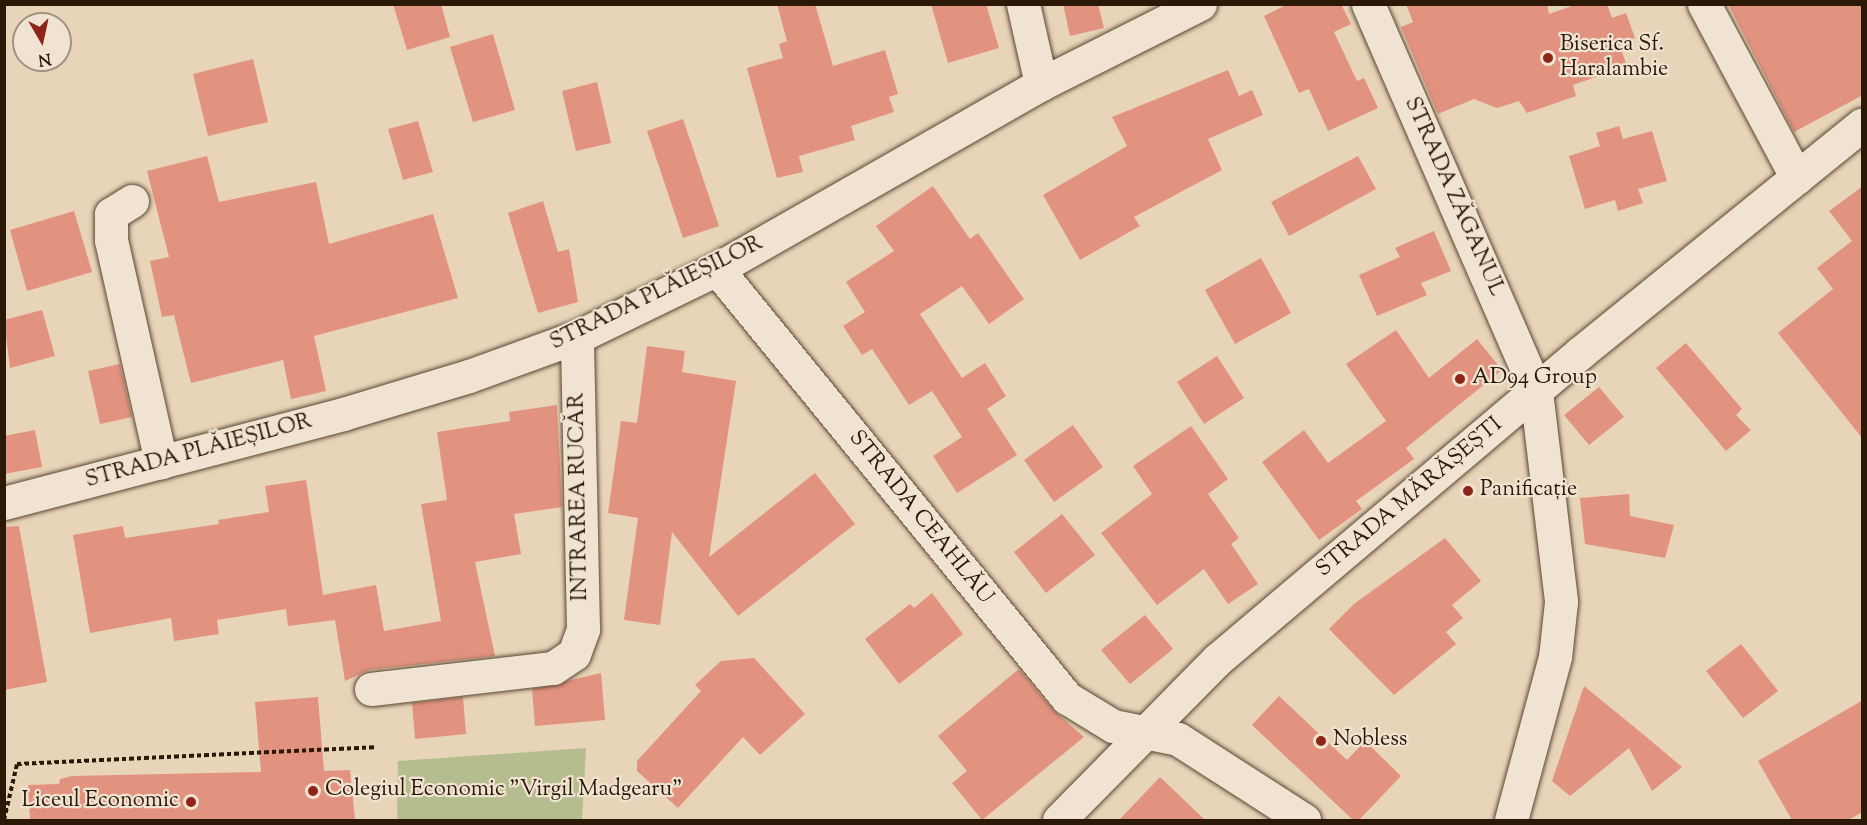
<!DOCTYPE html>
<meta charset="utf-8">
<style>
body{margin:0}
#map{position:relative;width:1867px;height:825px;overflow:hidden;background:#e8d4b8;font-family:"Sorts Mill Goudy",serif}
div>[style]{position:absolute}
.green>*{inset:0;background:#b5bd8f}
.building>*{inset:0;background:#e29380}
.path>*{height:4px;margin-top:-2px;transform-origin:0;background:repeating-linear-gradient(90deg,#2b1806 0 4.5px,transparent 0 7.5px)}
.roads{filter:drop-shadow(0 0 2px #5a4732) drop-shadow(0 0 2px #5a4732)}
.street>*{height:33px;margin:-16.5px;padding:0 16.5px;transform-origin:16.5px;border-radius:16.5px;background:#f0e3d1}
.secondary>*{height:33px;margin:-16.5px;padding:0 16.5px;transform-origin:16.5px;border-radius:16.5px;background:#f0e3d1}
.dots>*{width:16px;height:16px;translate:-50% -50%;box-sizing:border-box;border:3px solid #f0e3d1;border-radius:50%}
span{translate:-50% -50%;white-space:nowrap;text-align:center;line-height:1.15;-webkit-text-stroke:4.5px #f0e3d1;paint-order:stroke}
.poi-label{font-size:22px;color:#2b1806}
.left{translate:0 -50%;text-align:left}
.right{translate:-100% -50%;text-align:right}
.street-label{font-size:22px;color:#2b1806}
.frame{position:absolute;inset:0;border:6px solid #2b1806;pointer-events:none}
.north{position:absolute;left:12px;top:12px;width:60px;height:60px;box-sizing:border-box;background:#f0e3d1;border:2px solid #a19280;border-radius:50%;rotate:171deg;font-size:16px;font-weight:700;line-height:24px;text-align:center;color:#2b1806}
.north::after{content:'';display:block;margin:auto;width:21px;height:27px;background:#8f2418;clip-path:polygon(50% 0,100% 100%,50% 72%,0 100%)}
</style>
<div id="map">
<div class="green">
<div style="clip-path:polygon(586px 748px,582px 820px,397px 820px,398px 761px)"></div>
</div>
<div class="building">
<div style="clip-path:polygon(393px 4px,441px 4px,450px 37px,407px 50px)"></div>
<div style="clip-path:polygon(777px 4px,815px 4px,833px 66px,885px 50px,898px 94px,889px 97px,894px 112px,851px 126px,855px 140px,799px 156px,803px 172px,777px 178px,747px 68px,783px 58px,779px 44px,787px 41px)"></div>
<div style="clip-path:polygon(931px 4px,986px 4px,999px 48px,948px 63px)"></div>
<div style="clip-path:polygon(1063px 4px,1098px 4px,1104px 28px,1070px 36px)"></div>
<div style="clip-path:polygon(1288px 4px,1341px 4px,1351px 24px,1334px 32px,1357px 81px,1364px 78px,1378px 108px,1328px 131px,1309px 89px,1299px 93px,1264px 16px)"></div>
<div style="clip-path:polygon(1406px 4px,1547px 4px,1549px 14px,1577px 4px,1607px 4px,1612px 18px,1626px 13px,1635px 38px,1619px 43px,1627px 66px,1573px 85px,1576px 96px,1527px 113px,1519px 101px,1497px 108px,1474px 99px,1438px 114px,1401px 27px,1413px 22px)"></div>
<div style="clip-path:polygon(1728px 4px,1863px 4px,1863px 95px,1794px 132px)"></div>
<div style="clip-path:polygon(493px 34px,515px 110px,473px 122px,450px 47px)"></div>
<div style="clip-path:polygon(253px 59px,268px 122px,208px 136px,193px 74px)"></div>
<div style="clip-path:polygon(1228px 70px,1239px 96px,1252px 90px,1263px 115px,1208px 139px,1222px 170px,1134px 217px,1140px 226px,1080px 260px,1043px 195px,1127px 146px,1112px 117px)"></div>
<div style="clip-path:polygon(597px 82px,611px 143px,576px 151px,562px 91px)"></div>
<div style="clip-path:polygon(683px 119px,719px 226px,683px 238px,647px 131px)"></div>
<div style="clip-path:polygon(418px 121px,433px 172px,403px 180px,388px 129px)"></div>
<div style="clip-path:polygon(1619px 126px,1623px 139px,1652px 131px,1667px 181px,1638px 189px,1643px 203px,1618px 211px,1615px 200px,1585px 209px,1569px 156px,1600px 146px,1596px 133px)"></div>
<div style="clip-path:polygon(207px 156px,219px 202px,316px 182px,329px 244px,433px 214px,458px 298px,314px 336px,326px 391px,291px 399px,283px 360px,191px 383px,174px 315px,162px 317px,150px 261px,169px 257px,147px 171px)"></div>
<div style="clip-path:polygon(1358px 156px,1376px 189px,1289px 236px,1271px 202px)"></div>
<div style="clip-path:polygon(933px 186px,970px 239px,978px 233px,1024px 299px,989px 324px,962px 286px,920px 314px,962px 378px,985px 363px,1006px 396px,987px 409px,1017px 455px,957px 493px,933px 456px,962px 437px,932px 391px,909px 405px,872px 349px,862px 355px,843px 326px,865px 312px,846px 282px,894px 251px,876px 226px)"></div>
<div style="clip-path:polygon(1863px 186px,1863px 439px,1778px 333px,1833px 289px,1817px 268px,1852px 241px,1829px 211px)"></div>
<div style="clip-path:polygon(543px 201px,558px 252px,569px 249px,578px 302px,538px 313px,508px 213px)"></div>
<div style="clip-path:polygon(74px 211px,92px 272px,27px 291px,10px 230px)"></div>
<div style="clip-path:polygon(1434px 231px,1451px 271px,1421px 283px,1427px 295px,1377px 316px,1359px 275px,1400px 257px,1395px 248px)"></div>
<div style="clip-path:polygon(1261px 258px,1291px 313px,1235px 344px,1205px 290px)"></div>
<div style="clip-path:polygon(42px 310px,55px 356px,10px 368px,4px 320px)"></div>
<div style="clip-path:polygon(1396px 330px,1429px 378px,1477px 339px,1502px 370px,1406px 448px,1414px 459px,1356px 501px,1362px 509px,1319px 540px,1262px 462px,1304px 430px,1328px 463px,1386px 421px,1346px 364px)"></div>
<div style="clip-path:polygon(1686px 343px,1742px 409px,1736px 415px,1751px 430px,1726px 451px,1656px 368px)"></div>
<div style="clip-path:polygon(647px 346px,685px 351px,682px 372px,736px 381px,709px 557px,815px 473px,855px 524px,738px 616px,672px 532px,660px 625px,624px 620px,638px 518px,608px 513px,621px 421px,637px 423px)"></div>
<div style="clip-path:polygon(1217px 356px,1244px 398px,1204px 424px,1177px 382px)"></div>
<div style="clip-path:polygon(120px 364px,132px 417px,100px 424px,88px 371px)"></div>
<div style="clip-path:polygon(1599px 387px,1624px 417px,1589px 445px,1564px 415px)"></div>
<div style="clip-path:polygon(557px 405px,562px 507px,514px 514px,521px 554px,475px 562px,495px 656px,369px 670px,345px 681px,335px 620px,288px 626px,286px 609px,217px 620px,219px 634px,174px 641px,171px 618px,90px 633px,73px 535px,123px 526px,125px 538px,219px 524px,218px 520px,269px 512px,265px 486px,306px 480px,323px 595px,376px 585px,384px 631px,441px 621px,421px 504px,447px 500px,437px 432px,510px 421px,509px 412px)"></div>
<div style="clip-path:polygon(1073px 425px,1103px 467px,1054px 502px,1024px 460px)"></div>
<div style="clip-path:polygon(1191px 426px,1228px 479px,1208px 494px,1239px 538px,1231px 544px,1258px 584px,1228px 604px,1204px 569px,1157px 605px,1101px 533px,1152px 494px,1133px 466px)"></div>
<div style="clip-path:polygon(35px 430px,42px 467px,4px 474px,4px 436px)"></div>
<div style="clip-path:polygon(1629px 494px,1630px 516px,1674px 525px,1665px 558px,1585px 544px,1580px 498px)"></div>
<div style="clip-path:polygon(1062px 514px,1095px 555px,1046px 593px,1014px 552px)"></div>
<div style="clip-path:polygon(19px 526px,47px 682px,4px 690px,4px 527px)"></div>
<div style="clip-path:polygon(1445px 538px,1481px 581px,1452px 605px,1463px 618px,1446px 632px,1456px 644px,1394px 695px,1329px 629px,1354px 604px)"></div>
<div style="clip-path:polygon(932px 593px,963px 634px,899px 684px,865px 639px,910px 604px,914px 608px)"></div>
<div style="clip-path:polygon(1145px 615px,1173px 649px,1130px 684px,1101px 650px)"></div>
<div style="clip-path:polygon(1741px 644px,1778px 691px,1743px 718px,1706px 671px)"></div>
<div style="clip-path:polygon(754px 658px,805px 714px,760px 755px,743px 737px,678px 808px,637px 771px,637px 761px,701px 691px,695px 685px,721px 661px)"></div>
<div style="clip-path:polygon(1019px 669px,1053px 710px,1084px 737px,982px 820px,952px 783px,967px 771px,938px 736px)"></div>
<div style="clip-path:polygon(601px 673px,605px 720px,535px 726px,532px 689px)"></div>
<div style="clip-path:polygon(1584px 686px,1644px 735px,1682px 767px,1652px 791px,1629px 748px,1570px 796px,1552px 781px)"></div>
<div style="clip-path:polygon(1279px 696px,1347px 760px,1365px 741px,1401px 776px,1359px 820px,1353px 820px,1252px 725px)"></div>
<div style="clip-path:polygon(318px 697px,324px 771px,350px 770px,355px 819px,30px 820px,28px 785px,59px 784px,60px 779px,72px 776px,261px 772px,255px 702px)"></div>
<div style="clip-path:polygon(463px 697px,466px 734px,415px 739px,412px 703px)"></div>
<div style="clip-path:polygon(1863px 700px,1863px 812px,1848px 820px,1792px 820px,1758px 761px)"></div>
<div style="clip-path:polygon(1160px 777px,1205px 820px,1119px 820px)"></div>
</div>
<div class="path">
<div style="left:4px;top:820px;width:57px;rotate:-76.9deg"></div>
<div style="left:17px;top:764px;width:358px;rotate:-2.7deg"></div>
</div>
<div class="roads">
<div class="street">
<div style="left:1023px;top:4px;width:82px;rotate:77.3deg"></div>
<div style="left:1368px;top:4px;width:422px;rotate:66.5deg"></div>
<div style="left:1536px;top:391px;width:212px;rotate:83.2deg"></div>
<div style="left:1561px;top:602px;width:55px;rotate:96.2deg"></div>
<div style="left:1555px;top:657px;width:169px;rotate:105.1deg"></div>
<div style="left:1704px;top:4px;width:197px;rotate:61.9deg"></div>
<div style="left:132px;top:201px;width:25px;rotate:148deg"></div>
<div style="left:111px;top:214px;width:26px;rotate:90deg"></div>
<div style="left:111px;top:240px;width:228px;rotate:77.3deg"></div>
<div style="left:717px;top:269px;width:554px;rotate:50.79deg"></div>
<div style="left:1067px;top:698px;width:54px;rotate:31.3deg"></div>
<div style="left:1113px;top:726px;width:66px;rotate:11.3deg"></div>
<div style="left:1178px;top:739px;width:150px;rotate:32.7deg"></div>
<div style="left:371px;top:689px;width:183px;rotate:-6.6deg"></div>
<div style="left:553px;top:668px;width:25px;rotate:-34deg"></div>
<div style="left:574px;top:654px;width:27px;rotate:-70deg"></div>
<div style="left:583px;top:629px;width:292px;rotate:-91.2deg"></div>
</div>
<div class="secondary">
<div style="left:4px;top:503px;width:350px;rotate:-14.7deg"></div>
<div style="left:343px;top:414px;width:132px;rotate:-16.8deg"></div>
<div style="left:469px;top:376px;width:115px;rotate:-19.9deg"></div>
<div style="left:577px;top:337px;width:156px;rotate:-25.9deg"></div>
<div style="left:717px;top:269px;width:373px;rotate:-29.7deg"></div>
<div style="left:1041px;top:84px;width:178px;rotate:-26.7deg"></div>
<div style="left:1059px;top:820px;width:226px;rotate:-45.4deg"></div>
<div style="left:1218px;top:659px;width:474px;rotate:-40.2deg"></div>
<div style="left:1580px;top:353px;width:363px;rotate:-39deg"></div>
</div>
</div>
<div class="dots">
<div style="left:1548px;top:58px;background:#8f2418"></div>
<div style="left:1460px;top:379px;background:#8f2418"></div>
<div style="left:1468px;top:491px;background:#8f2418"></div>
<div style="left:1321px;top:741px;background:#8f2418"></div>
<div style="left:313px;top:791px;background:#8f2418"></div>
<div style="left:191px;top:802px;background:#8f2418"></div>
</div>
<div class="poi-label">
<span class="left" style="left:1560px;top:58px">Biserica Sf.<br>Haralambie</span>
<span class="left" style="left:1472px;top:379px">AD94 Group</span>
<span class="left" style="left:1480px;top:491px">Panificație</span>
<span class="left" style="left:1333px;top:741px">Nobless</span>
<span class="left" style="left:325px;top:791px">Colegiul Economic "Virgil Madgearu"</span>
<span class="right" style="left:179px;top:802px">Liceul Economic</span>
</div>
<div class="street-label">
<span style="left:1453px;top:197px;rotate:66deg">STRADA ZĂGANUL</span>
<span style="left:657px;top:294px;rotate:-26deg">STRADA PLĂIEȘILOR</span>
<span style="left:199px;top:452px;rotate:-15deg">STRADA PLĂIEȘILOR</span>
<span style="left:580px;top:497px;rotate:-91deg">INTRAREA RUCĂR</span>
<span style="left:1410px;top:498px;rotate:-40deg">STRADA MĂRĂȘEȘTI</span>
<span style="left:920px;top:518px;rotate:51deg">STRADA CEAHLĂU</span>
</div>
<div class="frame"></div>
<div class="north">N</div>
</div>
